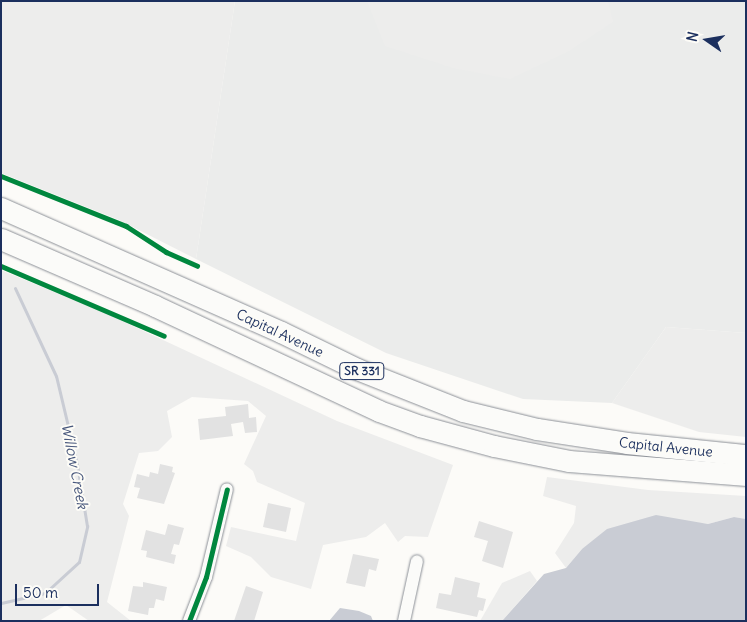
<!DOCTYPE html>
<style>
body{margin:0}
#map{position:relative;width:747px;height:622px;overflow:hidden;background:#fcfbf8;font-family:Delius,sans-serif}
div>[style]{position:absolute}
.built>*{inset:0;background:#ebeceb}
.green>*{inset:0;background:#ededec}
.water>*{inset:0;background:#c9ccd4}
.stream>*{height:3px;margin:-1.5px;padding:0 1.5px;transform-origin:1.5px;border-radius:1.5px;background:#c9ccd4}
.building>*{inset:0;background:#e2e2e2}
.roads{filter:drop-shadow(0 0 1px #8c9097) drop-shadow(0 0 1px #8c9097)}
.minor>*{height:12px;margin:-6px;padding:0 6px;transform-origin:6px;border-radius:6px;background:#fbfbf9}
.trunk>*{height:21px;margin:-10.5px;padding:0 10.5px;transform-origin:10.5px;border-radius:10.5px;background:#fbfbf9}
.cycleway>*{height:5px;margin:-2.5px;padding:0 2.5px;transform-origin:2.5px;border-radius:2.5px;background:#00873e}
span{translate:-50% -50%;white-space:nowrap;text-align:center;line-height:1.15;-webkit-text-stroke:4px #fdfcf7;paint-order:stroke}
.shield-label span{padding:1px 4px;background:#fdfcf7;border:1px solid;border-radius:4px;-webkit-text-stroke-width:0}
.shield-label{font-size:12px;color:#1b2f5e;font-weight:700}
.street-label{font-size:14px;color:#1b2f5e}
.water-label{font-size:15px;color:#49587d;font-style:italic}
.frame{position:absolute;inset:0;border:2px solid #1b2f5e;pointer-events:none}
.north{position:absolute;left:682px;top:15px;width:50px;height:50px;-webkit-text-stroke:4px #fdfcf7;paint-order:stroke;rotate:283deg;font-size:14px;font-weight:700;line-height:20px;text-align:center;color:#1b2f5e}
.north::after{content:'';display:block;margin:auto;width:18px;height:22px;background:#1b2f5e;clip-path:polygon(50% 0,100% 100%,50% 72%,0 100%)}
.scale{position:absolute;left:15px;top:584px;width:84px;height:22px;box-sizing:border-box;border:2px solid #1b2f5e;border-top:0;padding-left:6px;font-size:15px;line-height:18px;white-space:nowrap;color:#1b2f5e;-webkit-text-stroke:4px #fdfcf7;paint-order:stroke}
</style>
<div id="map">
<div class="built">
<div style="clip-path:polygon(235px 1px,746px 1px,746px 333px,666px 327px,612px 403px,523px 399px,386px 353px,196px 259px)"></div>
</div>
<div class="green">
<div style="clip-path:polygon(1px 1px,235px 1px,196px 259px,119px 220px,1px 173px)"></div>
<div style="clip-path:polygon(367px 1px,608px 1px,613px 22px,569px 51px,510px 79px,453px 68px,385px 46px)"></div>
<div style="clip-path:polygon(1px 270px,105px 313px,337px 421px,453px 465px,428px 537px,405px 536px,398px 542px,385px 523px,366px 537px,323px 545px,311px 589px,271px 577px,251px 557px,226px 546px,231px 527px,296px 541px,305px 503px,257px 482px,253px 471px,244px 464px,266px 416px,248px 401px,192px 397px,167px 411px,172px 437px,158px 451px,139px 453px,123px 504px,129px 516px,107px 602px,131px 621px,89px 621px,66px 605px,39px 621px,1px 621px)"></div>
<div style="clip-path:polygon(666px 327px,746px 333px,746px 437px,699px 432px,612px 403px)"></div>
<div style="clip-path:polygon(547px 477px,648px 490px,746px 496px,746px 519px,734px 517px,708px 524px,682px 521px,582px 549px,566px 568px,555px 553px,574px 523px,576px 506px,543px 496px)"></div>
<div style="clip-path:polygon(530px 571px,537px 581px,502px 621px,480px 621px,502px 583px)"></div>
</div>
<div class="water">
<div style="clip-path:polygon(656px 515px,708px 524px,734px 517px,746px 519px,746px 621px,502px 621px,544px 574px,566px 568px,582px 549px,607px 529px)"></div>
<div style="clip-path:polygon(340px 608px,359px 611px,371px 616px,373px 621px,329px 621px)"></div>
</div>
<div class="stream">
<div style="left:1px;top:603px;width:45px;rotate:-12.8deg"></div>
<div style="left:45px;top:593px;width:46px;rotate:-42.4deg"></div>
<div style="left:79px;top:562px;width:37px;rotate:-77deg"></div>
<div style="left:87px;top:526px;width:63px;rotate:-99.2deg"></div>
<div style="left:77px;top:464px;width:90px;rotate:-103.4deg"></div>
<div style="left:56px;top:376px;width:97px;rotate:-115deg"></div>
</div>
<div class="building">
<div style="clip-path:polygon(248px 404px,249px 418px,256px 417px,257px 432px,245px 433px,243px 422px,231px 424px,233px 436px,200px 440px,198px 419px,226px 416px,225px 407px)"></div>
<div style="clip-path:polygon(160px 464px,173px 467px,172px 472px,175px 473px,164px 504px,137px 498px,140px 488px,134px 487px,137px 474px,149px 477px,150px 472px,158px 474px)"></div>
<div style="clip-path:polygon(268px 503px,291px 508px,286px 532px,263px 527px)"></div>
<div style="clip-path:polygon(479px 521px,513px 532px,503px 568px,482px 561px,488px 541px,474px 537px)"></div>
<div style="clip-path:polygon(168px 524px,184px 528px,179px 545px,174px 544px,171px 554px,176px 555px,174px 564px,146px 557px,147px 551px,141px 550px,146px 530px,165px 535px)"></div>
<div style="clip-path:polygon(353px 554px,379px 559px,376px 571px,369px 569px,365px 587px,346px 583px)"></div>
<div style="clip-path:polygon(455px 577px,480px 583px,477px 597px,486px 599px,483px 611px,479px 610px,477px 617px,436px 608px,439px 593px,451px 595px)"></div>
<div style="clip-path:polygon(143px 582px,167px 587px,164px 601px,156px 599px,154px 608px,149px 608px,148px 615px,128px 611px,133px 586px,143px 587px)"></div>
<div style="clip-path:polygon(246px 586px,263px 592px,254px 621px,234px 621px)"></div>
</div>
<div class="roads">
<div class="minor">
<div style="left:189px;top:621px;width:47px;rotate:-68.9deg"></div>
<div style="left:206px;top:577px;width:90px;rotate:-76.6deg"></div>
<div style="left:404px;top:621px;width:61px;rotate:-77.8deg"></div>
</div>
<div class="trunk">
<div style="left:1px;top:208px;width:306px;rotate:23.9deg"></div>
<div style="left:281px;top:332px;width:85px;rotate:26deg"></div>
<div style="left:357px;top:369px;width:114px;rotate:21.6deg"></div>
<div style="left:463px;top:411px;width:76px;rotate:13.7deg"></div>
<div style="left:537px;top:429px;width:91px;rotate:8.8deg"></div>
<div style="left:627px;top:443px;width:120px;rotate:5.8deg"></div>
<div style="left:1px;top:239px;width:168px;rotate:23.5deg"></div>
<div style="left:155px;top:306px;width:247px;rotate:25.1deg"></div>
<div style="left:379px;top:411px;width:44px;rotate:20.1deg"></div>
<div style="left:420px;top:426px;width:77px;rotate:15.1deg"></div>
<div style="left:494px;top:446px;width:76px;rotate:11.3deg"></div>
<div style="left:569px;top:461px;width:178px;rotate:4.5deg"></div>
</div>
</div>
<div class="cycleway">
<div style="left:1px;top:176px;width:135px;rotate:21.8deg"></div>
<div style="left:126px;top:226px;width:48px;rotate:33deg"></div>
<div style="left:166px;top:252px;width:34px;rotate:24deg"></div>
<div style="left:1px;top:266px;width:177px;rotate:23.2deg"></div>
<div style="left:189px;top:621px;width:47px;rotate:-68.9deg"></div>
<div style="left:206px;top:577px;width:90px;rotate:-76.6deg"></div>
</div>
<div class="shield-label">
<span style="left:362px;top:371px">SR 331</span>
</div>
<div class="street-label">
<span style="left:280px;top:333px;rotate:25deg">Capital Avenue</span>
<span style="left:666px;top:447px;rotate:6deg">Capital Avenue</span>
</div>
<div class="water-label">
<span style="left:75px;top:466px;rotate:79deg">Willow Creek</span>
</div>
<div class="frame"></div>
<div class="north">N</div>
<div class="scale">50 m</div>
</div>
